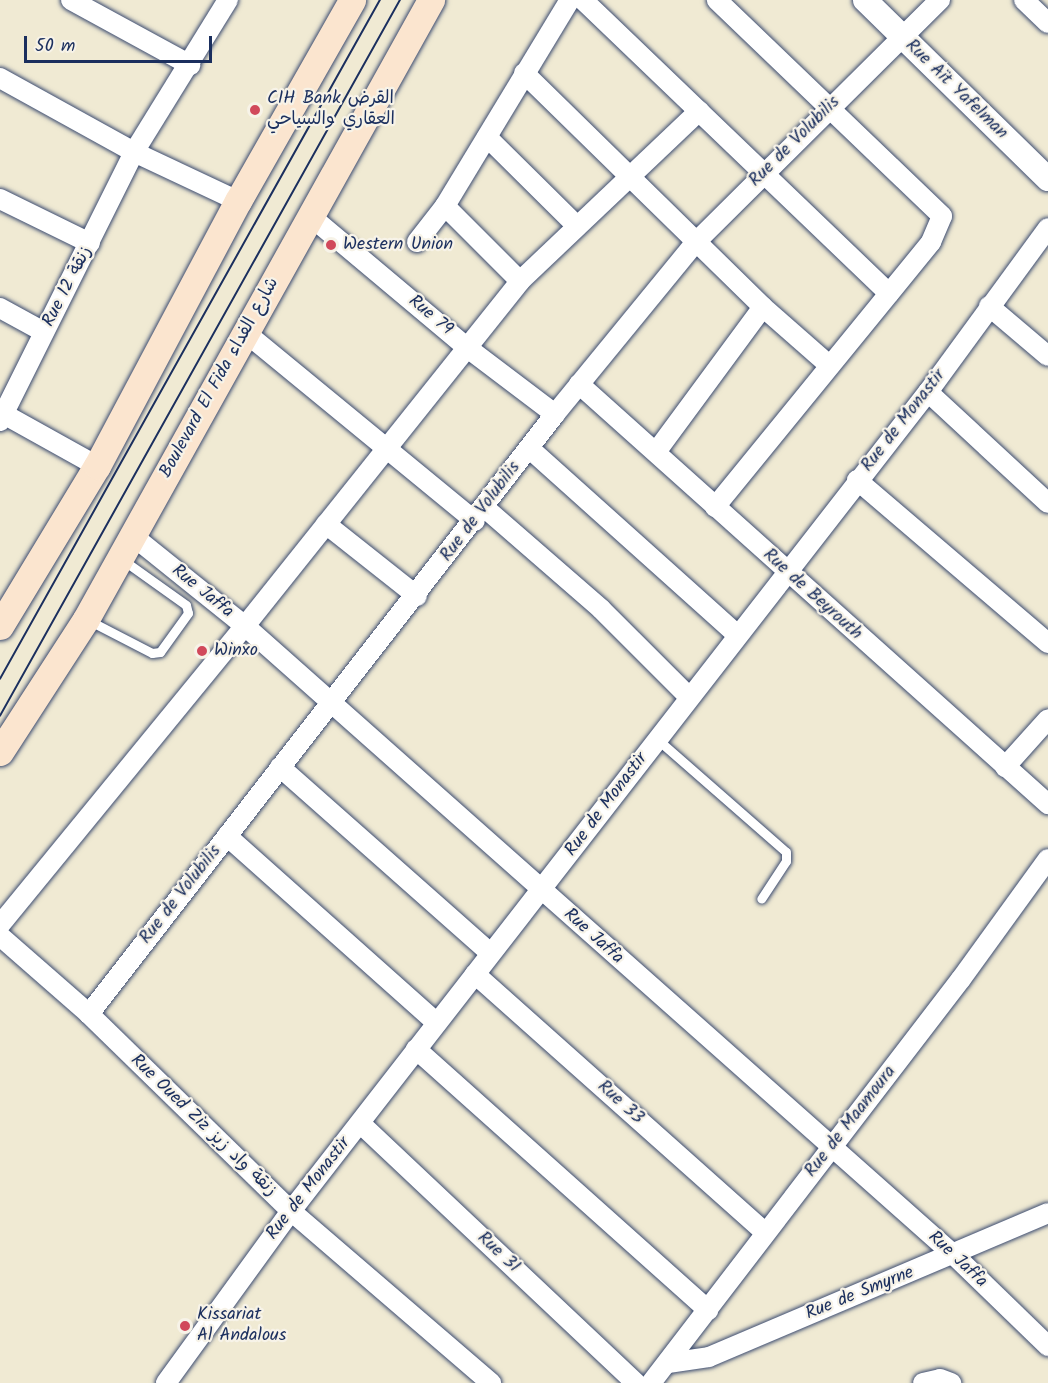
<!DOCTYPE html>
<meta charset="utf-8">
<style>
body{margin:0}
#map{position:relative;width:1048px;height:1383px;overflow:hidden;background:#f0ead3;font-family:Kalam,"Playpen Sans Arabic",sans-serif}
div>[style]{position:absolute}
.roads{filter:drop-shadow(0 0 2px #3b4b70) drop-shadow(0 0 2px #3b4b70)}
.service>*{height:9px;margin:-4.5px;padding:0 4.5px;transform-origin:4.5px;border-radius:4.5px;background:#fff}
.minor>*{height:20px;margin:-10px;padding:0 10px;transform-origin:10px;border-radius:10px;background:#fff}
.tertiary>*{height:24px;margin:-12px;padding:0 12px;transform-origin:12px;border-radius:12px;background:#fff}
.secondary>*{height:27px;margin:-13.5px;padding:0 13.5px;transform-origin:13.5px;border-radius:13.5px;background:#fbe5cf}
.tram>*{height:1.5px;margin:-0.75px;padding:0 0.75px;transform-origin:0.75px;border-radius:0.75px;background:#1b2f5e}
.dots>*{width:16px;height:16px;translate:-50% -50%;box-sizing:border-box;border:3px solid #f7f3e8;border-radius:50%}
span{translate:-50% -50%;white-space:nowrap;text-align:center;line-height:1.15;-webkit-text-stroke:4.5px #f7f3e8;paint-order:stroke}
.street-label{font-size:18px;color:#1b2f5e}
.poi-label{font-size:18px;color:#1b2f5e}
.left{translate:0 -50%;text-align:left}
.scale{position:absolute;left:24px;top:36px;width:188px;height:27px;box-sizing:border-box;border:3px solid #1b2f5e;border-top:0;padding-left:8px;font-size:18px;line-height:21px;white-space:nowrap;color:#1b2f5e;-webkit-text-stroke:4px #f7f3e8;paint-order:stroke}
</style>
<div id="map">
<div class="roads">
<div class="service">
<div style="left:88px;top:620px;width:72px;rotate:27.3deg"></div>
<div style="left:152px;top:653px;width:8px;rotate:-7deg"></div>
<div style="left:160px;top:652px;width:48px;rotate:-54.3deg"></div>
<div style="left:188px;top:613px;width:8px;rotate:-104deg"></div>
<div style="left:186px;top:605px;width:77px;rotate:-144.5deg"></div>
<div style="left:657px;top:739px;width:171px;rotate:41.2deg"></div>
<div style="left:786px;top:852px;width:9px;rotate:90deg"></div>
<div style="left:786px;top:861px;width:45px;rotate:123.3deg"></div>
</div>
<div class="minor">
<div style="left:71px;top:0;width:136px;rotate:28.6deg"></div>
<div style="left:583px;top:0;width:424px;rotate:43.8deg"></div>
<div style="left:1024px;top:0;width:33px;rotate:44deg"></div>
<div style="left:524px;top:73px;width:334px;rotate:44.4deg"></div>
<div style="left:763px;top:307px;width:88px;rotate:41.3deg"></div>
<div style="left:0;top:78px;width:153px;rotate:28.9deg"></div>
<div style="left:134px;top:152px;width:115px;rotate:25.2deg"></div>
<div style="left:487px;top:137px;width:127px;rotate:44.7deg"></div>
<div style="left:0;top:199px;width:100px;rotate:26.1deg"></div>
<div style="left:445px;top:206px;width:106px;rotate:45deg"></div>
<div style="left:309px;top:215px;width:204px;rotate:40deg"></div>
<div style="left:465px;top:346px;width:113px;rotate:37.1deg"></div>
<div style="left:417px;top:242px;width:46px;rotate:-52.1deg"></div>
<div style="left:445px;top:206px;width:241px;rotate:-58.8deg"></div>
<div style="left:989px;top:306px;width:77px;rotate:40.3deg"></div>
<div style="left:0;top:308px;width:50px;rotate:28.6deg"></div>
<div style="left:246px;top:333px;width:296px;rotate:39.4deg"></div>
<div style="left:579px;top:384px;width:630px;rotate:41.85deg"></div>
<div style="left:928px;top:392px;width:163px;rotate:42.8deg"></div>
<div style="left:0;top:412px;width:111px;rotate:29.1deg"></div>
<div style="left:0;top:421px;width:301px;rotate:-63.5deg"></div>
<div style="left:134px;top:152px;width:179px;rotate:-58.3deg"></div>
<div style="left:529px;top:448px;width:278px;rotate:41.9deg"></div>
<div style="left:656px;top:452px;width:180px;rotate:-53.6deg"></div>
<div style="left:857px;top:480px;width:251px;rotate:40.5deg"></div>
<div style="left:715px;top:507px;width:342px;rotate:-50.8deg"></div>
<div style="left:931px;top:242px;width:28px;rotate:-67deg"></div>
<div style="left:942px;top:216px;width:312px;rotate:-136.2deg"></div>
<div style="left:485px;top:508px;width:154px;rotate:41deg"></div>
<div style="left:601px;top:609px;width:124px;rotate:45deg"></div>
<div style="left:326px;top:524px;width:116px;rotate:38.4deg"></div>
<div style="left:133px;top:536px;width:144px;rotate:38.8deg"></div>
<div style="left:245px;top:626px;width:948px;rotate:41.58deg"></div>
<div style="left:954px;top:1255px;width:131px;rotate:44.1deg"></div>
<div style="left:280px;top:767px;width:281px;rotate:41.5deg"></div>
<div style="left:1005px;top:767px;width:64px;rotate:-48.1deg"></div>
<div style="left:227px;top:836px;width:281px;rotate:41.7deg"></div>
<div style="left:0;top:925px;width:387px;rotate:-50.7deg"></div>
<div style="left:245px;top:626px;width:441px;rotate:-51.4deg"></div>
<div style="left:520px;top:281px;width:247px;rotate:-43.5deg"></div>
<div style="left:0;top:936px;width:118px;rotate:41.2deg"></div>
<div style="left:89px;top:1014px;width:282px;rotate:44.3deg"></div>
<div style="left:291px;top:1211px;width:264px;rotate:40.7deg"></div>
<div style="left:475px;top:974px;width:388px;rotate:41.7deg"></div>
<div style="left:89px;top:1014px;width:760px;rotate:-52.16deg"></div>
<div style="left:555px;top:414px;width:222px;rotate:-50.7deg"></div>
<div style="left:696px;top:242px;width:344px;rotate:-44.8deg"></div>
<div style="left:416px;top:1049px;width:392px;rotate:41.8deg"></div>
<div style="left:360px;top:1123px;width:379px;rotate:43.3deg"></div>
<div style="left:668px;top:1363px;width:41px;rotate:-8.3deg"></div>
<div style="left:709px;top:1357px;width:368px;rotate:-23deg"></div>
<div style="left:166px;top:1383px;width:213px;rotate:-54deg"></div>
<div style="left:291px;top:1211px;width:1038px;rotate:-52.13deg"></div>
<div style="left:928px;top:392px;width:203px;rotate:-53.8deg"></div>
<div style="left:651px;top:1383px;width:509px;rotate:-52.5deg"></div>
<div style="left:961px;top:979px;width:148px;rotate:-54.1deg"></div>
<div style="left:923px;top:1383px;width:17px;rotate:-13deg"></div>
<div style="left:940px;top:1379px;width:12px;rotate:20deg"></div>
</div>
<div class="tertiary">
<div style="left:865px;top:0;width:256px;rotate:44.4deg"></div>
</div>
<div class="secondary">
<div style="left:0;top:626px;width:187px;rotate:-58.8deg"></div>
<div style="left:97px;top:466px;width:300px;rotate:-62deg"></div>
<div style="left:238px;top:201px;width:231px;rotate:-60.4deg"></div>
<div style="left:0;top:752px;width:158px;rotate:-57.1deg"></div>
<div style="left:86px;top:619px;width:709px;rotate:-60.87deg"></div>
</div>
</div>
<div class="tram">
<div style="left:0;top:679px;width:778px;rotate:-60.77deg"></div>
<div style="left:0;top:716px;width:820px;rotate:-60.81deg"></div>
</div>
<div class="dots">
<div style="left:255px;top:110px;background:#d1495b"></div>
<div style="left:331px;top:245px;background:#d1495b"></div>
<div style="left:202px;top:651px;background:#d1495b"></div>
<div style="left:185px;top:1326px;background:#d1495b"></div>
</div>
<div class="street-label">
<span style="left:956px;top:90px;rotate:44deg">Rue Aït Yafelman</span>
<span style="left:795px;top:142px;rotate:-45deg">Rue de Volubilis</span>
<span style="left:68px;top:287px;rotate:-63deg">Rue 12 زنقة</span>
<span style="left:430px;top:316px;rotate:40deg">Rue 79</span>
<span style="left:220px;top:378px;rotate:-61deg">Boulevard El Fida شارع الفداء</span>
<span style="left:904px;top:421px;rotate:-52deg">Rue de Monastir</span>
<span style="left:481px;top:512px;rotate:-53deg">Rue de Volubilis</span>
<span style="left:202px;top:592px;rotate:39deg">Rue Jaffa</span>
<span style="left:812px;top:595px;rotate:42deg">Rue de Beyrouth</span>
<span style="left:607px;top:805px;rotate:-53deg">Rue de Monastir</span>
<span style="left:181px;top:895px;rotate:-52deg">Rue de Volubilis</span>
<span style="left:593px;top:937px;rotate:42deg">Rue Jaffa</span>
<span style="left:620px;top:1103px;rotate:42deg">Rue 33</span>
<span style="left:851px;top:1122px;rotate:-52deg">Rue de Maamoura</span>
<span style="left:203px;top:1126px;rotate:44deg">Rue Oued Ziz زنقة واد زيز</span>
<span style="left:309px;top:1189px;rotate:-52deg">Rue de Monastir</span>
<span style="left:498px;top:1253px;rotate:43deg">Rue 31</span>
<span style="left:957px;top:1260px;rotate:43deg">Rue Jaffa</span>
<span style="left:860px;top:1294px;rotate:-22deg">Rue de Smyrne</span>
</div>
<div class="poi-label">
<span class="left" style="left:267px;top:110px">CIH Bank القرض<br>العقاري والسياحي</span>
<span class="left" style="left:343px;top:245px">Western Union</span>
<span class="left" style="left:214px;top:651px">Winxo</span>
<span class="left" style="left:197px;top:1326px">Kissariat<br>Al Andalous</span>
</div>
<div class="scale">50 m</div>
</div>
